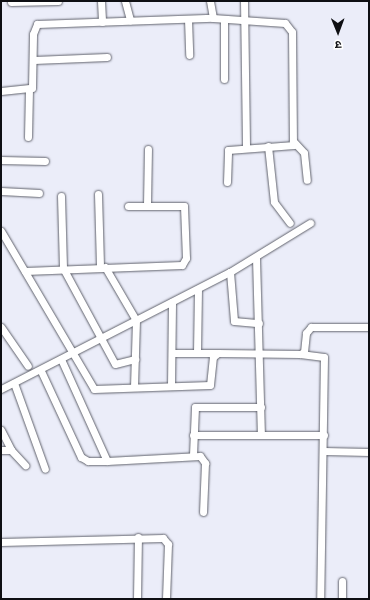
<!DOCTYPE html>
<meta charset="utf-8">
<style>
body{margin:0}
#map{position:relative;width:370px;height:600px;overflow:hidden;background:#ebedf9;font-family:"Varela Round","Noto Sans Devanagari",sans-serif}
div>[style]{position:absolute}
.roads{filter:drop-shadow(0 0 1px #60626c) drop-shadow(0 0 1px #60626c)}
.minor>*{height:7px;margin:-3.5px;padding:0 3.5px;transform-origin:3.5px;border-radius:3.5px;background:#fff}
span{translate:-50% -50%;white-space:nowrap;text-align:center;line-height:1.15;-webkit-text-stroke:4px #fff;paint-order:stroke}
.frame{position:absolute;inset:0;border:2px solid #0e0f13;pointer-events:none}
.north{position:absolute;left:318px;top:12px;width:40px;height:40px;-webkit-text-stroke:3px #fff;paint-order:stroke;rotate:179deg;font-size:11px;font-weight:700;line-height:16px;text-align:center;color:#0e0f13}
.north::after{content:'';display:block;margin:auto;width:14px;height:18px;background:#0e0f13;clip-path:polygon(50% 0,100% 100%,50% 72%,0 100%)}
</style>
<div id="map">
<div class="roads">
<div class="minor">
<div style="left:101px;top:1px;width:21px;rotate:87deg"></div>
<div style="left:125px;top:1px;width:20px;rotate:75deg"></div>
<div style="left:210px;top:1px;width:17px;rotate:80deg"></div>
<div style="left:244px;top:1px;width:147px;rotate:89.2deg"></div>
<div style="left:11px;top:2px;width:47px;rotate:-1.2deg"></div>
<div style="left:188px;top:19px;width:36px;rotate:88deg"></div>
<div style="left:224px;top:19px;width:60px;rotate:90deg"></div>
<div style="left:34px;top:60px;width:73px;rotate:-2.4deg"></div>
<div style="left:1px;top:91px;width:31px;rotate:-6deg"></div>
<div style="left:32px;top:88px;width:54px;rotate:-88.9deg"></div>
<div style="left:33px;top:34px;width:11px;rotate:-68deg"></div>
<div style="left:37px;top:24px;width:176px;rotate:-2deg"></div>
<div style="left:213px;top:18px;width:72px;rotate:4deg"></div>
<div style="left:285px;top:23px;width:11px;rotate:52deg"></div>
<div style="left:292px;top:32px;width:109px;rotate:89.5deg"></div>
<div style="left:293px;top:141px;width:16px;rotate:47deg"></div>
<div style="left:304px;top:153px;width:27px;rotate:84deg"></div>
<div style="left:28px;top:137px;width:47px;rotate:-88.8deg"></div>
<div style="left:268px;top:146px;width:56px;rotate:83.9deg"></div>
<div style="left:274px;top:202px;width:26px;rotate:53deg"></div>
<div style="left:1px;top:160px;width:44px;rotate:1.3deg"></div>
<div style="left:227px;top:182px;width:32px;rotate:-88deg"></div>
<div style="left:228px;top:150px;width:66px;rotate:-4.3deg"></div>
<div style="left:1px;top:191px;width:38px;rotate:3deg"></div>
<div style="left:98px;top:194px;width:73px;rotate:88.4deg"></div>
<div style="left:61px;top:196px;width:72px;rotate:88.4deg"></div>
<div style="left:63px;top:268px;width:109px;rotate:61.6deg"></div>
<div style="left:115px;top:364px;width:21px;rotate:-14deg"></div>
<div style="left:147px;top:205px;width:56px;rotate:-89deg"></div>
<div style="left:1px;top:231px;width:183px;rotate:59.5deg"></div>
<div style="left:94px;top:389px;width:116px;rotate:-2deg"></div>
<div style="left:210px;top:385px;width:28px;rotate:-84deg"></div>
<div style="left:213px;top:357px;width:6px;rotate:-39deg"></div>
<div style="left:218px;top:353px;width:82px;rotate:0.7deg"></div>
<div style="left:300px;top:354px;width:4px;rotate:-27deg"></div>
<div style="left:304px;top:352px;width:19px;rotate:-84deg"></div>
<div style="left:306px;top:333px;width:8px;rotate:-50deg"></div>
<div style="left:311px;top:327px;width:58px"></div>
<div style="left:256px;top:258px;width:177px;rotate:88.4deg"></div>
<div style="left:105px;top:267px;width:61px;rotate:59.7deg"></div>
<div style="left:136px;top:320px;width:67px;rotate:91.7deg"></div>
<div style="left:25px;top:271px;width:157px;rotate:-2.2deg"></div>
<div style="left:182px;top:265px;width:8px;rotate:-60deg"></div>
<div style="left:186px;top:258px;width:52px;rotate:-92.2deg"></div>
<div style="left:184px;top:206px;width:56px;rotate:180deg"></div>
<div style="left:230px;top:272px;width:49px;rotate:85.3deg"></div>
<div style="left:234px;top:321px;width:25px;rotate:5deg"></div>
<div style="left:1px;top:327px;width:47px;rotate:55.3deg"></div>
<div style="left:172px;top:353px;width:44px"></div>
<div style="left:197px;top:353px;width:64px;rotate:-89.1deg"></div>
<div style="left:300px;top:354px;width:24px;rotate:7deg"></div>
<div style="left:324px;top:357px;width:242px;rotate:90.9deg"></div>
<div style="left:41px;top:371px;width:95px;rotate:65.1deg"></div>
<div style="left:81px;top:457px;width:8px;rotate:30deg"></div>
<div style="left:88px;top:461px;width:19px"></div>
<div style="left:107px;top:461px;width:112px;rotate:-114.3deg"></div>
<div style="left:14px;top:383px;width:91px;rotate:70.2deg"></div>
<div style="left:171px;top:386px;width:84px;rotate:-89.3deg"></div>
<div style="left:1px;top:389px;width:257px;rotate:-27.1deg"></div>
<div style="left:230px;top:272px;width:94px;rotate:-31.5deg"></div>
<div style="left:1px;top:430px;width:22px;rotate:63deg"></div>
<div style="left:11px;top:450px;width:21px;rotate:47deg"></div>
<div style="left:193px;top:435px;width:131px"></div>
<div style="left:1px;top:450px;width:10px"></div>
<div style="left:324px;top:451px;width:45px;rotate:1.3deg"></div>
<div style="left:193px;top:455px;width:48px;rotate:-87.6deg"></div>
<div style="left:195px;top:407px;width:66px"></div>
<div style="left:107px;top:461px;width:93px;rotate:-3.1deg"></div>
<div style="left:200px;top:456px;width:9px;rotate:54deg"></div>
<div style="left:205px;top:463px;width:49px;rotate:92.3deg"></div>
<div style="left:1px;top:542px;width:162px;rotate:-1.4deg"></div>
<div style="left:163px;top:538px;width:8px;rotate:50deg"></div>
<div style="left:168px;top:544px;width:55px;rotate:92.1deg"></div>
<div style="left:137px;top:599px;width:62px;rotate:-89.1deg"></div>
<div style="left:342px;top:599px;width:18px;rotate:-90deg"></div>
</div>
</div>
<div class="frame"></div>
<div class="north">उ</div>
</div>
